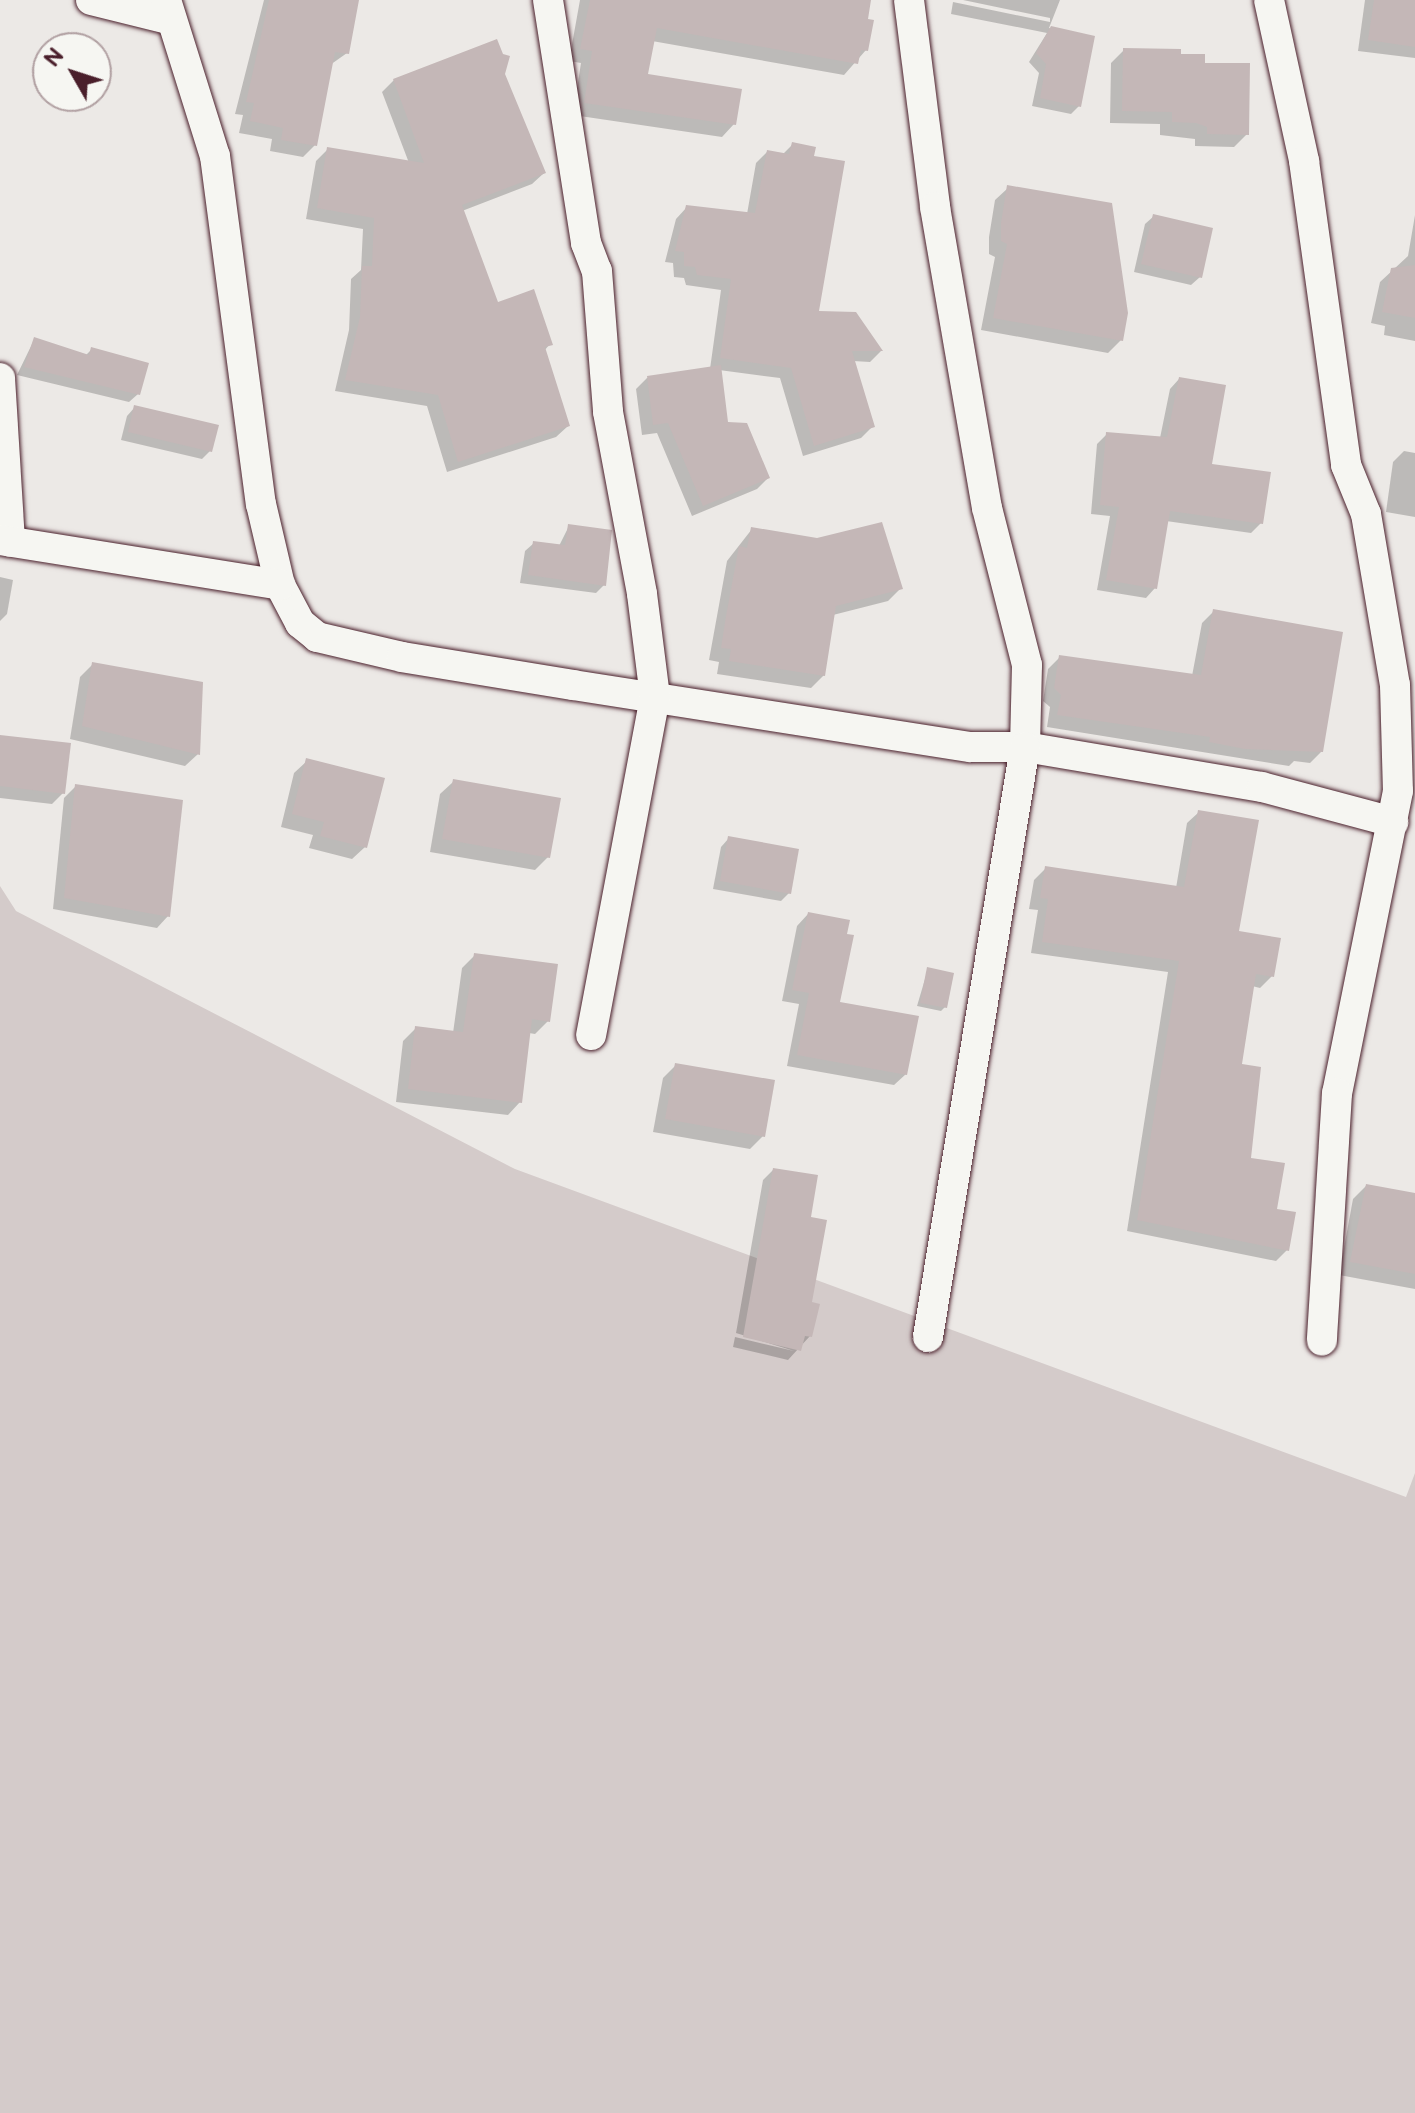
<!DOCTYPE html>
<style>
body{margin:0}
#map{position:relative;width:1415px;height:2113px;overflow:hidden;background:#ece9e6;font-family:"Balsamiq Sans",sans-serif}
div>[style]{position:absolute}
.green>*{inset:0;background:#d4cbca}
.shadow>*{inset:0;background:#0003}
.building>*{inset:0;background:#c4b7b7}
.roads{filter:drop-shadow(0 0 2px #4a1f2b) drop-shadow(0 0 2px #4a1f2b)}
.street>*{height:30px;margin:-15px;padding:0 15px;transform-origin:15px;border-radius:15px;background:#f6f6f2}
span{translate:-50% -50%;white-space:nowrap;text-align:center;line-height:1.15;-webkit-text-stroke:6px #f6f6f2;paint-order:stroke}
.north{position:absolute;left:32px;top:32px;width:80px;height:80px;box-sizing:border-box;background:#f6f6f2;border:2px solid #b1a0a2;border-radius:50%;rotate:309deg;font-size:22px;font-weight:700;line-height:32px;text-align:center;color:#4a1f2b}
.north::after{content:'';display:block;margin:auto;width:28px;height:36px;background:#4a1f2b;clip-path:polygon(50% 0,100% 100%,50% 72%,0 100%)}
</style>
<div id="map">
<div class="green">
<div style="clip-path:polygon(0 886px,16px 911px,515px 1169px,1406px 1497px,1415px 1473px,1415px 2113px,0 2113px)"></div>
</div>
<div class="shadow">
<div style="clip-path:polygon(264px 0,357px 0,347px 53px,330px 65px,315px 145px,303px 157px,270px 151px,272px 139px,239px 133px,243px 115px,235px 114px)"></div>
<div style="clip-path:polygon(580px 0,849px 0,866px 50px,844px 75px,652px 41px,646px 76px,734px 124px,722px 137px,573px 115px,581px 63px,569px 61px)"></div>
<div style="clip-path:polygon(963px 0,1060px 0,1049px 28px,1093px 37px,1079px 106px,1071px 114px,1032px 106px,1039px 73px,1029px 62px,1047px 33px,951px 14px,953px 2px,1050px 22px,1050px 18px)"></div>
<div style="clip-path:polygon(1365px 0,1415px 0,1415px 58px,1358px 51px)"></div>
<div style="clip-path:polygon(1124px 50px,1203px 65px,1247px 134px,1234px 147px,1195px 146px,1195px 139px,1160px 135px,1160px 124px,1110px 123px,1111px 63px)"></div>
<div style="clip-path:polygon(503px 74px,544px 173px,532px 184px,462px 211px,497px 304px,550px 344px,544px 351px,568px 426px,556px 437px,447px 472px,427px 406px,335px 391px,349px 330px,351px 279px,361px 270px,363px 229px,306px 219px,316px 161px,328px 149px,409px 163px,382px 92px,394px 80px)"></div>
<div style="clip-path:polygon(792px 145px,816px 313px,855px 314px,881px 351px,870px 362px,853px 361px,872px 427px,861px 438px,803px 456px,780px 378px,719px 370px,726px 424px,768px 478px,757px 489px,692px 516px,657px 433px,642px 435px,636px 389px,647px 378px,710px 369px,721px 290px,686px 285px,684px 278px,674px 277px,673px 263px,665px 262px,676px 219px,687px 207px,747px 214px,756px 163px,767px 152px,782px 155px)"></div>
<div style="clip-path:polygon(1008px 188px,1121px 340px,1108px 353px,981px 330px,995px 257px,989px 254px,989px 237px,995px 200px)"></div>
<div style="clip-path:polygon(1415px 215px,1415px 341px,1384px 335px,1385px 326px,1371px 323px,1380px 282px,1408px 256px)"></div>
<div style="clip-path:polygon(1154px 216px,1200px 277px,1191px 285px,1134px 272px,1145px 224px)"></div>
<div style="clip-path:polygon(34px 340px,85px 356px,92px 349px,138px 394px,129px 402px,17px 375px)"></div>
<div style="clip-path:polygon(1179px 379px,1209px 466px,1261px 523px,1251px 533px,1166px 521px,1155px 588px,1146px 598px,1097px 590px,1110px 516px,1091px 514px,1097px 444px,1107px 434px,1160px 438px,1170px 389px)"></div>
<div style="clip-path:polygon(135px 407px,210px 451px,202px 459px,121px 440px,127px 416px)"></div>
<div style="clip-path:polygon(1404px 451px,1415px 453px,1415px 517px,1386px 512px,1393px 462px)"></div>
<div style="clip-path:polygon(569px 526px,604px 585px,596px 593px,520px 583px,525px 551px,534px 543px,559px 546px)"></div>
<div style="clip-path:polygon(752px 529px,901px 588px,888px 601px,833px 615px,824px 675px,811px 688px,717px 674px,719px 662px,709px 660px,727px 561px)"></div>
<div style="clip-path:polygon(0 577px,13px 580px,7px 614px,0 621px)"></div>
<div style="clip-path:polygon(1214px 611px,1321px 752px,1310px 763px,1294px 761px,1289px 766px,1047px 727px,1050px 707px,1043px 701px,1048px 669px,1060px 657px,1192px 676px,1202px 623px)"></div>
<div style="clip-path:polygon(93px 664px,198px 754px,185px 766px,70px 739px,80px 677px)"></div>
<div style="clip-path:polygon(0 736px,63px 793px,52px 804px,0 798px)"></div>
<div style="clip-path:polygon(307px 761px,365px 847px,352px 859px,309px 848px,313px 835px,281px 827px,294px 773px)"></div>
<div style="clip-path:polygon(453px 782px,548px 857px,535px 870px,430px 852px,440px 794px)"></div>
<div style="clip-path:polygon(75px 787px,168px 916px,157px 928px,53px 909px,64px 798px)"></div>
<div style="clip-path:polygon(1199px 812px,1237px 932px,1272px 976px,1260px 988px,1252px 986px,1240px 1065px,1249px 1159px,1287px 1250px,1276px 1261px,1127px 1231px,1168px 972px,1031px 953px,1038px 910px,1029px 909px,1034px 880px,1046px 868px,1176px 888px,1187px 823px)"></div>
<div style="clip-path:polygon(729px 838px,789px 893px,781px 901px,713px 889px,721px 847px)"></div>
<div style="clip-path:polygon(808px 914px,838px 1003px,906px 1074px,894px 1085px,787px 1066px,799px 1004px,782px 1001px,797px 926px)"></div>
<div style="clip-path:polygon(475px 955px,548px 1021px,535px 1034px,529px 1033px,520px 1102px,508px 1115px,396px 1102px,403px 1041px,416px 1028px,453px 1033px,462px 968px)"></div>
<div style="clip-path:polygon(928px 969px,945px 1007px,941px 1011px,917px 1006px)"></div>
<div style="clip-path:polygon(676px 1065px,763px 1136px,750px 1149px,653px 1132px,663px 1078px)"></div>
<div style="clip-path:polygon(773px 1170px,809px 1219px,810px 1336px,788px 1360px,733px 1347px,735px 1337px,794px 1351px,736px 1333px,763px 1180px)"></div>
<div style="clip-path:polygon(1366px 1186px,1415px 1195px,1415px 1289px,1339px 1275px,1353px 1199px)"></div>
</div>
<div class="building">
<div style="clip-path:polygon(269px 0,359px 0,349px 54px,335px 52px,317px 146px,281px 140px,283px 128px,250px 121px,254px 103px,246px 102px)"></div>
<div style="clip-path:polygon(590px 0,871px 0,868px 19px,874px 20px,868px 51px,861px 50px,858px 64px,657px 28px,648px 74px,742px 89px,736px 125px,584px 103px,592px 51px,580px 49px)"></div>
<div style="clip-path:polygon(1374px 0,1415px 0,1415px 47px,1368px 40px)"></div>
<div style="clip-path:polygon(1051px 26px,1095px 36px,1081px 107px,1040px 98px,1046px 64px,1036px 53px)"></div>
<div style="clip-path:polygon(497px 39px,503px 54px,510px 56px,505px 74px,546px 173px,462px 205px,498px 302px,534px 289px,553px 345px,545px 347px,570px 426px,458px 462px,438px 395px,345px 380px,360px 317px,362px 266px,372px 266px,374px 218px,317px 208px,327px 147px,424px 163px,393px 79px)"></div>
<div style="clip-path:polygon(1123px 48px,1181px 49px,1181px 54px,1205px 54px,1205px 63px,1250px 63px,1249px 135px,1207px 134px,1207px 127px,1196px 123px,1172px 122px,1172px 112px,1122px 111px)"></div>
<div style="clip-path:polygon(792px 142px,816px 147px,814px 156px,845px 161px,819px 311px,856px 312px,883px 351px,852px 351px,875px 427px,814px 446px,791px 368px,720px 358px,731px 279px,697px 275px,695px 267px,684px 266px,684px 252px,675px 251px,686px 205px,755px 213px,767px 150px,789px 154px)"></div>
<div style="clip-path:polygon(1007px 185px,1112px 203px,1128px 313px,1123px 341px,993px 318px,1007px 244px,1001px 241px,1001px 223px)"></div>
<div style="clip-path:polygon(1153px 214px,1213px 228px,1202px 278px,1141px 264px)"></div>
<div style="clip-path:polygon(1415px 265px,1415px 318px,1382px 312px,1391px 268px)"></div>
<div style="clip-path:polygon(34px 337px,89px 355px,91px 347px,149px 363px,140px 395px,24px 367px)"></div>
<div style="clip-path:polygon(721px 365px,728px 422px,747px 423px,770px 478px,703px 506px,668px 423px,653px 425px,647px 376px)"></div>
<div style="clip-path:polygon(1179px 377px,1226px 385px,1212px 464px,1271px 472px,1263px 524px,1170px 511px,1157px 589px,1106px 580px,1119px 507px,1100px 505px,1106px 432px,1167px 437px)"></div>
<div style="clip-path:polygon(134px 405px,219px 425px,212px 452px,128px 432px)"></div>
<div style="clip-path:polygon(882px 522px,903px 589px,836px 606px,825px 676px,729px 661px,731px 649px,721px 648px,726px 616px,739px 546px,747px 548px,751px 527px,817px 538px)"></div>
<div style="clip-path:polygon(568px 524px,612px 530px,606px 586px,528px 575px,533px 541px,565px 545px)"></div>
<div style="clip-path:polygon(1213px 609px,1343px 632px,1323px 752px,1245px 749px,1209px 742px,1210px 737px,1057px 715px,1061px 695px,1054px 688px,1059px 655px,1201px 675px)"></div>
<div style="clip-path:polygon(92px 662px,203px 682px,200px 755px,82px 726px)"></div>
<div style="clip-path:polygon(0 735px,71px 743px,65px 794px,0 786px)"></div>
<div style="clip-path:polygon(306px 758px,385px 778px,367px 848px,320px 836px,324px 822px,292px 814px)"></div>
<div style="clip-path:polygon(453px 779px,561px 798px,550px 858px,442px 839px)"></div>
<div style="clip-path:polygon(75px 784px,183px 800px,170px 917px,64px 898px)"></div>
<div style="clip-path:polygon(1198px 810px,1259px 820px,1239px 931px,1281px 938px,1274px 977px,1256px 974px,1242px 1064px,1261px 1067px,1251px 1158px,1285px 1163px,1277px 1209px,1296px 1212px,1289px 1251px,1137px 1220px,1179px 961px,1042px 942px,1048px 899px,1040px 898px,1045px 866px,1184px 887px)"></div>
<div style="clip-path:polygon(728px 836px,799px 849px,791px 894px,720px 881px)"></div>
<div style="clip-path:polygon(808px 912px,850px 920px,847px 934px,854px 935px,840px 1002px,919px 1016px,907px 1075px,797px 1055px,809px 993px,792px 990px)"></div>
<div style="clip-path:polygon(474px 953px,558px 964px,550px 1022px,532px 1019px,522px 1103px,408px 1089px,415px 1026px,463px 1032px)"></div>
<div style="clip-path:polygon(927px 967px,954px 973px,947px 1008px,920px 1003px)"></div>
<div style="clip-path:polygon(675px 1063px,775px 1080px,765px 1137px,665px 1119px)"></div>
<div style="clip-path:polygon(773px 1168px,818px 1175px,811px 1217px,827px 1220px,812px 1302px,820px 1304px,812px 1337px,805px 1336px,801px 1351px,743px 1337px)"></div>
<div style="clip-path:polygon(1366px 1184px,1415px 1193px,1415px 1274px,1350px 1262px)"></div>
</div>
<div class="roads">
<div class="street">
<div style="left:91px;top:0;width:79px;rotate:13.9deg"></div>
<div style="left:166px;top:0;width:164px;rotate:72.6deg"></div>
<div style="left:215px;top:156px;width:351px;rotate:82.5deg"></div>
<div style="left:261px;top:504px;width:83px;rotate:76.8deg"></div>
<div style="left:280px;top:585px;width:43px;rotate:62.2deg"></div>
<div style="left:300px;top:623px;width:22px;rotate:39deg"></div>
<div style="left:317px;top:637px;width:87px;rotate:13.2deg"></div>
<div style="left:402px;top:657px;width:173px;rotate:9.3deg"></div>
<div style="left:573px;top:685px;width:402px;rotate:8.9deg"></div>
<div style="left:970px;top:747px;width:55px"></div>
<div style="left:1025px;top:747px;width:240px;rotate:9.6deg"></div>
<div style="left:1262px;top:787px;width:136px;rotate:15deg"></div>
<div style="left:548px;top:0;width:246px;rotate:81.1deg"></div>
<div style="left:586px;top:243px;width:30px;rotate:69deg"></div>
<div style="left:597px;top:271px;width:141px;rotate:85.5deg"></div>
<div style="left:608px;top:412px;width:185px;rotate:79.4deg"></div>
<div style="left:642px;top:594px;width:104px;rotate:82.8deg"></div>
<div style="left:655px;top:697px;width:344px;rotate:100.7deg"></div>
<div style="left:909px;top:0;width:209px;rotate:82.8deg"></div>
<div style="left:935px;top:207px;width:305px;rotate:80.2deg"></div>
<div style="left:987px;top:508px;width:162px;rotate:75.7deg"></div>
<div style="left:1027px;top:665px;width:82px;rotate:91.4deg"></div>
<div style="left:1025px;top:747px;width:598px;rotate:99.34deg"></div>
<div style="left:1269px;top:0;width:165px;rotate:77.7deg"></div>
<div style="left:1304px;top:161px;width:307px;rotate:82.1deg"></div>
<div style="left:1346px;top:465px;width:53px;rotate:67.8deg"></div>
<div style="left:1366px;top:514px;width:173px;rotate:80.4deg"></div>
<div style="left:1395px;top:685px;width:106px;rotate:88.4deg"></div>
<div style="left:1398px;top:791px;width:308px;rotate:101.4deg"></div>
<div style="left:1337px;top:1093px;width:248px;rotate:93.5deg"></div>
<div style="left:0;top:378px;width:164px;rotate:86.5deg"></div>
<div style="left:0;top:540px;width:284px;rotate:9.1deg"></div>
</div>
</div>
<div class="north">N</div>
</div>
